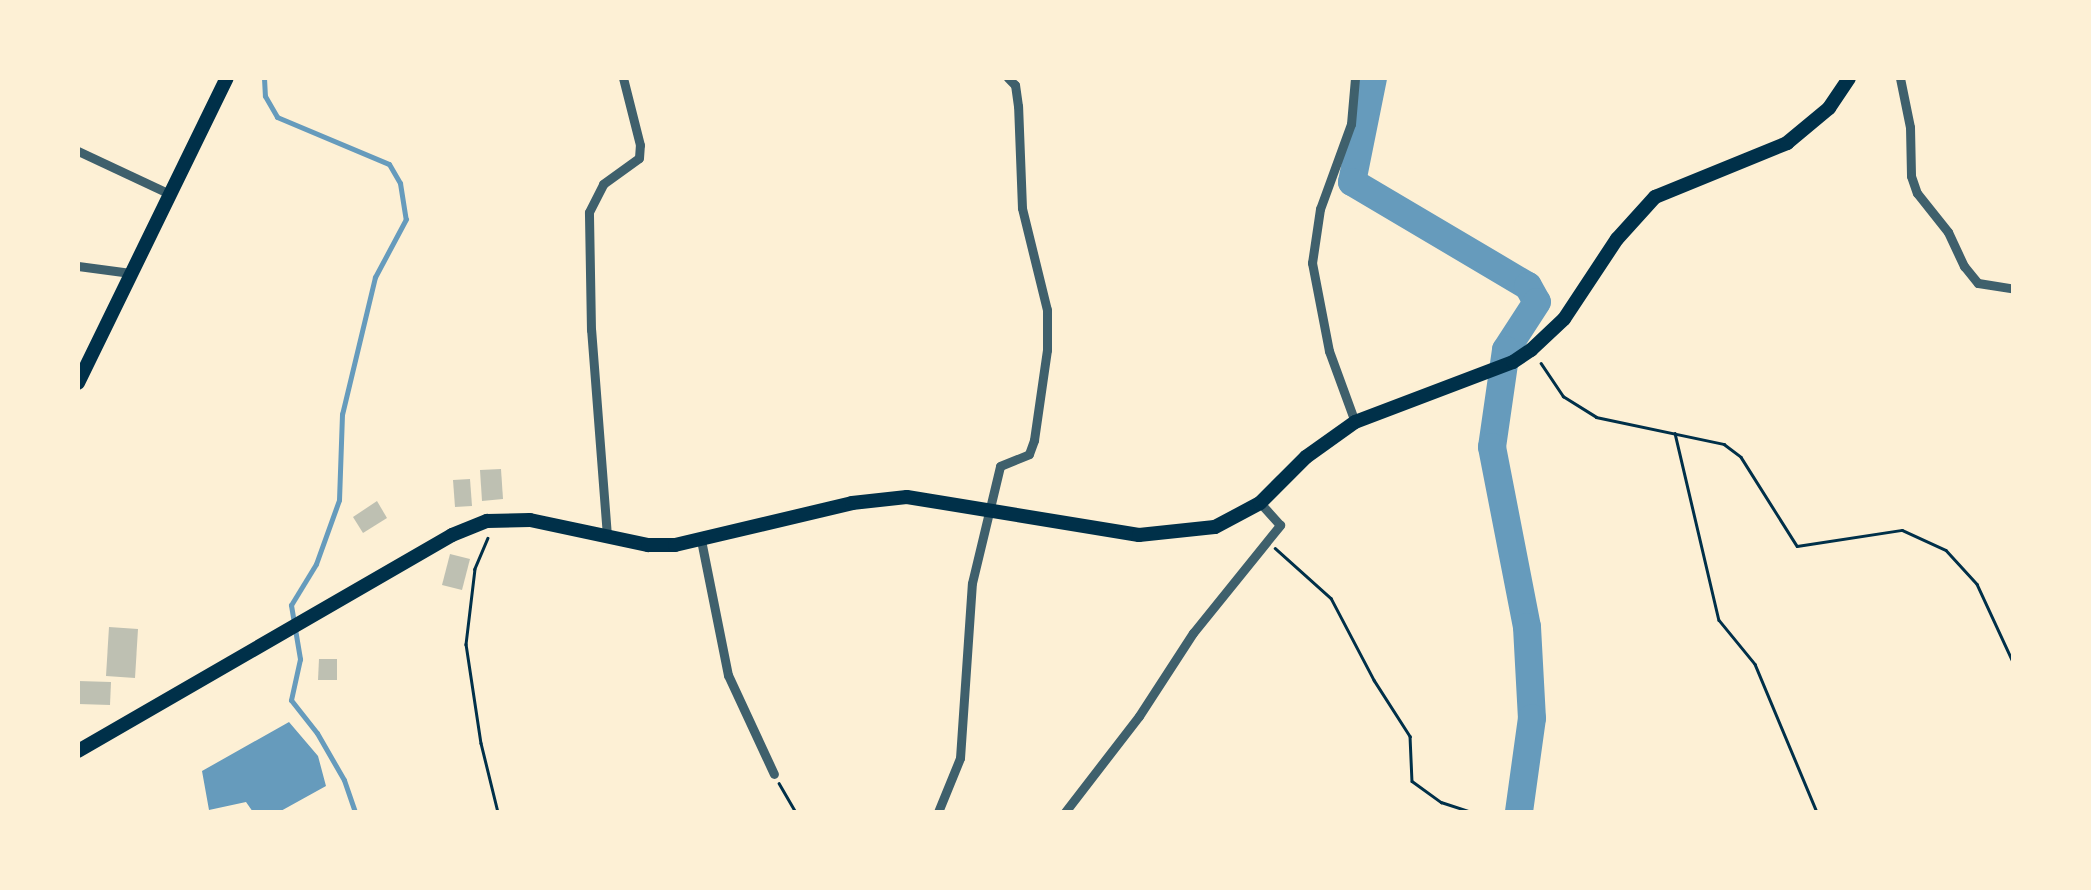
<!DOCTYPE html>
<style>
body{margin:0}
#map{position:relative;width:2091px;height:890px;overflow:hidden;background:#fdf0d5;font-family:Poppins,sans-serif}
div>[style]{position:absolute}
.water>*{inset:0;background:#669bbc}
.stream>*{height:5px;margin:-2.5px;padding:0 2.5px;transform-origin:2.5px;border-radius:2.5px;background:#669bbc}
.river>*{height:28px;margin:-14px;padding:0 14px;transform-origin:14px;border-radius:14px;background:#669bbc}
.building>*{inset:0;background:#bec0b2}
.path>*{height:2.5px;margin:-1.25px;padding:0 1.25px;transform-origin:1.25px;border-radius:1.25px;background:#003049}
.minor>*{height:9px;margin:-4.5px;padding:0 4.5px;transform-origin:4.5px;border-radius:4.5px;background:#3f606c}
.primary>*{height:14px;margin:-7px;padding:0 7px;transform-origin:7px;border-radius:7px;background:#003049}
span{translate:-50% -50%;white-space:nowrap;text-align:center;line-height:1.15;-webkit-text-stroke:8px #fdf0d5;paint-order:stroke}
.frame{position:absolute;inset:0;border:80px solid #fdf0d5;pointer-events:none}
</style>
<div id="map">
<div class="water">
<div style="clip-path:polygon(289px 722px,318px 756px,326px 786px,279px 812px,253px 812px,246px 802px,209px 810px,202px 771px)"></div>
</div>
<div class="stream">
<div style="left:264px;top:78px;width:18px;rotate:87deg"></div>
<div style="left:265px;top:96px;width:24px;rotate:60deg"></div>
<div style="left:277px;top:117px;width:121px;rotate:22.8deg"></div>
<div style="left:389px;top:164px;width:22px;rotate:60deg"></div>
<div style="left:400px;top:183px;width:36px;rotate:81deg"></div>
<div style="left:406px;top:219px;width:66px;rotate:118.1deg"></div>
<div style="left:375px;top:277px;width:141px;rotate:103.5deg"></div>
<div style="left:342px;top:414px;width:86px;rotate:92deg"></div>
<div style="left:339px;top:500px;width:68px;rotate:109.8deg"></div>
<div style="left:316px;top:564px;width:48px;rotate:121.4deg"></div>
<div style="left:291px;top:605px;width:55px;rotate:80.5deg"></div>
<div style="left:300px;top:659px;width:42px;rotate:102.4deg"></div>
<div style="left:291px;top:700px;width:42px;rotate:51.8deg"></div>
<div style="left:317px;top:733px;width:54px;rotate:60.1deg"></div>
<div style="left:344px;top:780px;width:34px;rotate:71deg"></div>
</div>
<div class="river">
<div style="left:1373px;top:78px;width:106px;rotate:101.4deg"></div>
<div style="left:1352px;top:182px;width:204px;rotate:30.6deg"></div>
<div style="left:1528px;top:286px;width:18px;rotate:61deg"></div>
<div style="left:1537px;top:302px;width:57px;rotate:122.9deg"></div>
<div style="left:1506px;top:350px;width:98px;rotate:98.2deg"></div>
<div style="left:1492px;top:447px;width:183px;rotate:79deg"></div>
<div style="left:1527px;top:627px;width:91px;rotate:86.9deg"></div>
<div style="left:1532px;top:718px;width:95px;rotate:97.9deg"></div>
</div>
<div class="building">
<div style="clip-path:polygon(501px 469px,503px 499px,482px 501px,480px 470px)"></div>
<div style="clip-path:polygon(470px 479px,472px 506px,455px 507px,453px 480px)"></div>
<div style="clip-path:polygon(377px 501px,387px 518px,363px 533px,353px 517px)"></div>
<div style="clip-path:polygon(450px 554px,470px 559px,462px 590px,442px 585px)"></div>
<div style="clip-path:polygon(109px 627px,138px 629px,135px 678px,106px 676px)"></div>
<div style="clip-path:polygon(319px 659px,337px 659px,337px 680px,318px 680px)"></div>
<div style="clip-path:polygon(78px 681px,111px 682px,110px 705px,78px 704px)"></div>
</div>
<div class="path">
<div style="left:1541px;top:363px;width:40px;rotate:56deg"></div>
<div style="left:1563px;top:396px;width:39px;rotate:32deg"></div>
<div style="left:1596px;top:417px;width:131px;rotate:11.9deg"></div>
<div style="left:1724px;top:444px;width:21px;rotate:37deg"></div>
<div style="left:1741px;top:457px;width:105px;rotate:57.8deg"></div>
<div style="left:1797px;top:546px;width:106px;rotate:-8.7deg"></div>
<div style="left:1902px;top:530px;width:48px;rotate:24.4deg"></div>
<div style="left:1946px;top:550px;width:46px;rotate:47.6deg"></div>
<div style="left:1977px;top:584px;width:88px;rotate:65.2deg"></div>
<div style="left:1675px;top:433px;width:192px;rotate:76.8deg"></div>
<div style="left:1719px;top:620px;width:57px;rotate:50.7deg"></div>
<div style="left:1755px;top:664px;width:160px;rotate:67.3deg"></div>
<div style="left:488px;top:538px;width:34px;rotate:113deg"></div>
<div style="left:475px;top:569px;width:76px;rotate:96.8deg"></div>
<div style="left:466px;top:644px;width:100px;rotate:81.4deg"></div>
<div style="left:481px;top:743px;width:71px;rotate:76.2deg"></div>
<div style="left:1275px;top:548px;width:75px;rotate:41.8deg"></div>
<div style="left:1331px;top:598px;width:93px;rotate:62.3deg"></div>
<div style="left:1374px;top:680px;width:67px;rotate:57.3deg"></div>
<div style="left:1410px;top:736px;width:45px;rotate:87.5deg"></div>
<div style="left:1412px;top:781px;width:36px;rotate:36deg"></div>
<div style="left:1441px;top:802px;width:33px;rotate:18deg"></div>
<div style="left:779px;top:783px;width:34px;rotate:60deg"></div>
</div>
<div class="minor">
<div style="left:1900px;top:78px;width:50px;rotate:78.5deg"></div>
<div style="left:1910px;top:127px;width:49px;rotate:88.8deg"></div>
<div style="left:1911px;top:176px;width:18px;rotate:71deg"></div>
<div style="left:1917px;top:193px;width:50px;rotate:51.5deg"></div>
<div style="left:1948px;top:232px;width:38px;rotate:65deg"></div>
<div style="left:1964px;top:266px;width:22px;rotate:51deg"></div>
<div style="left:1978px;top:283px;width:36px;rotate:9deg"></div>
<div style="left:78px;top:151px;width:102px;rotate:25.1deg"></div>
<div style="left:78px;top:266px;width:53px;rotate:7.5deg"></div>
<div style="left:1355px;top:422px;width:76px;rotate:-110.1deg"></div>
<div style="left:1329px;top:351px;width:90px;rotate:-100.9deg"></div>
<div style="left:1312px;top:263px;width:55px;rotate:-81.6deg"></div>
<div style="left:1320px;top:209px;width:90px;rotate:-70deg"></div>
<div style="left:1351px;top:124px;width:46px;rotate:-85deg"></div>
<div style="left:607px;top:536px;width:207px;rotate:-94.4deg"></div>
<div style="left:591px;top:330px;width:118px;rotate:-91deg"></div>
<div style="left:589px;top:212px;width:31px;rotate:-63deg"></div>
<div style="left:603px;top:184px;width:44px;rotate:-35.8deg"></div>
<div style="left:639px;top:158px;width:13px;rotate:-86deg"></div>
<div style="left:640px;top:145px;width:69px;rotate:-104.2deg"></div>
<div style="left:701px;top:540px;width:138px;rotate:78.7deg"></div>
<div style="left:728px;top:675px;width:109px;rotate:65.1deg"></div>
<div style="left:938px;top:812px;width:58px;rotate:-67.8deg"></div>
<div style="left:960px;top:758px;width:175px;rotate:-86.1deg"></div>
<div style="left:972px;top:583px;width:120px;rotate:-76.5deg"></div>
<div style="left:1000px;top:466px;width:31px;rotate:-22deg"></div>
<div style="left:1029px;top:454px;width:15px;rotate:-70deg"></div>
<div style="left:1034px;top:440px;width:91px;rotate:-81.8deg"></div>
<div style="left:1047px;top:350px;width:40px;rotate:-90deg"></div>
<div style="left:1047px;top:310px;width:105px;rotate:-103.8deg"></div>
<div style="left:1022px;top:208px;width:102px;rotate:-92.2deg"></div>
<div style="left:1018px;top:106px;width:21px;rotate:-98deg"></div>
<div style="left:1015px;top:85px;width:10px;rotate:-135deg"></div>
<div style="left:1065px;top:812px;width:121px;rotate:-52.4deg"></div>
<div style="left:1139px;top:716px;width:99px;rotate:-57deg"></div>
<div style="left:1193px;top:633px;width:139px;rotate:-51.1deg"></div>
<div style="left:1280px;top:525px;width:30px;rotate:-132deg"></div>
</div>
<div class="primary">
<div style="left:78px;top:383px;width:339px;rotate:-64deg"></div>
<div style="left:78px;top:751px;width:432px;rotate:-30deg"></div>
<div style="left:452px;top:535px;width:38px;rotate:-22deg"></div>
<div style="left:487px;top:521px;width:43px;rotate:-1.3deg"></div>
<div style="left:530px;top:520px;width:121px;rotate:12deg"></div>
<div style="left:648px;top:545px;width:27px"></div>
<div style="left:675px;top:545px;width:182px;rotate:-13.3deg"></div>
<div style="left:852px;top:503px;width:55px;rotate:-6.2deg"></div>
<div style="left:907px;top:497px;width:235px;rotate:9.3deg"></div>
<div style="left:1139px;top:535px;width:76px;rotate:-6deg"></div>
<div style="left:1215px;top:527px;width:51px;rotate:-28.1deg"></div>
<div style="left:1260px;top:503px;width:65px;rotate:-45deg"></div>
<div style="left:1306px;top:457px;width:60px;rotate:-35.5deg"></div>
<div style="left:1355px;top:422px;width:169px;rotate:-20.8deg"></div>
<div style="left:1513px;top:362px;width:22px;rotate:-34deg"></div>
<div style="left:1531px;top:350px;width:45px;rotate:-43.2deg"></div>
<div style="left:1564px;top:319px;width:96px;rotate:-56.5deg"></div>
<div style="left:1617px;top:239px;width:57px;rotate:-47.9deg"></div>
<div style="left:1655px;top:197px;width:143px;rotate:-22.2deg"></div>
<div style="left:1787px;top:143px;width:55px;rotate:-39.8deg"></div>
<div style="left:1829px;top:108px;width:36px;rotate:-56deg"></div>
</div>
<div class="frame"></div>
</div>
